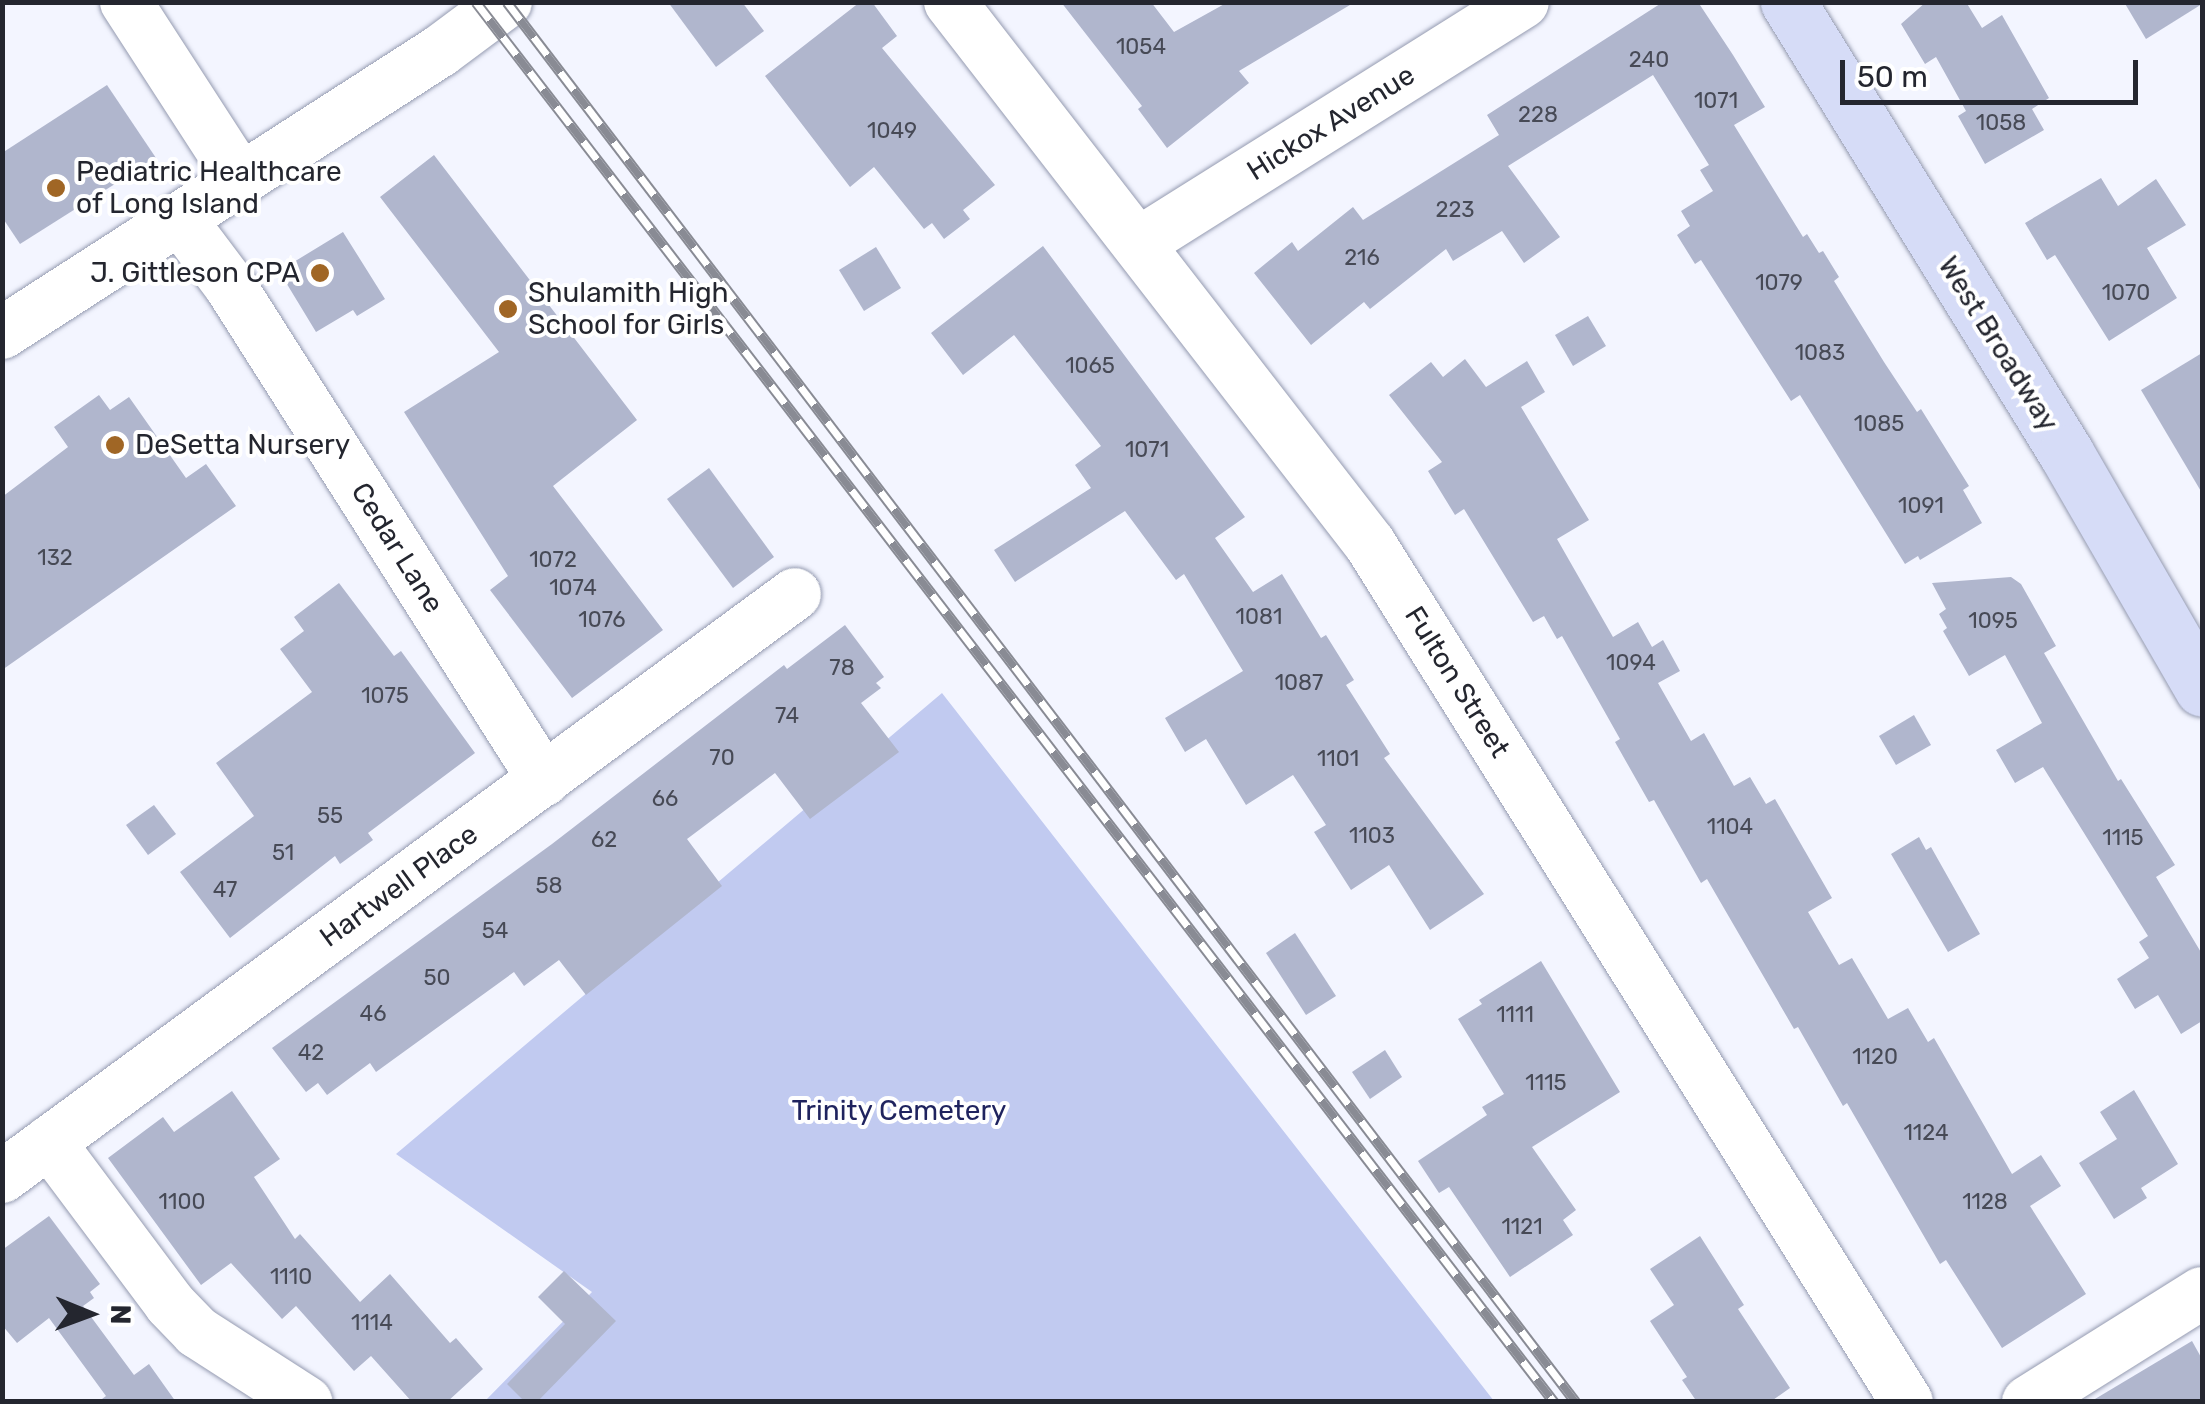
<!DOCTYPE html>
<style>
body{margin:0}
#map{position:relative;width:2205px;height:1404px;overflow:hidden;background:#f3f5ff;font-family:Rubik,sans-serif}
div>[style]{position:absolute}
.green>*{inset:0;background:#c1caf0}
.building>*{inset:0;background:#b0b6cd}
.roads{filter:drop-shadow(0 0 2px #959bb1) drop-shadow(0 0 2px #959bb1)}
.minor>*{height:52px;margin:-26px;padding:0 26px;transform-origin:26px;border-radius:26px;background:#fff}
.major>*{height:55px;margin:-27.5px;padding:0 27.5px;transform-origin:27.5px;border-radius:27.5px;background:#d6dcf7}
.rail>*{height:11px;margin-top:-5.5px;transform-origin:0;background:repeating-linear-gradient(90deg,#fff 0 22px,#898b94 0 44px);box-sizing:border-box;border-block:2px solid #898b94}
.dots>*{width:28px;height:28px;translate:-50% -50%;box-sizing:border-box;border:5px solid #fff;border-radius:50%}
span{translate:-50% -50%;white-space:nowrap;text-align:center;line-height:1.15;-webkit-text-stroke:8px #fff;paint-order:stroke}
.number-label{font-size:22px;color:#474a56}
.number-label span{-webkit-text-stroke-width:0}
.street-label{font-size:28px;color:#24262f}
.poi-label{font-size:28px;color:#24262f}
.left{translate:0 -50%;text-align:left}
.right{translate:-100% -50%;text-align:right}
.park-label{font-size:28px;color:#1f235e}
.frame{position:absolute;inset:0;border:5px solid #24262f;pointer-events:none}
.north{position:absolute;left:40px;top:1264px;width:100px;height:100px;-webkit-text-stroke:8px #fff;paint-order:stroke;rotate:91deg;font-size:28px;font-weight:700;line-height:40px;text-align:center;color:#24262f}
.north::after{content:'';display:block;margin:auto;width:35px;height:45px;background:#24262f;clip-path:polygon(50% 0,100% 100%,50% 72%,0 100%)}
.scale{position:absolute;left:1840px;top:60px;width:298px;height:45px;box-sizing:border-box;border:5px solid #24262f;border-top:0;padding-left:12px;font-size:30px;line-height:35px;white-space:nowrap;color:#24262f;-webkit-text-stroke:8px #fff;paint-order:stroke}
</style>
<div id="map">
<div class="green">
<div style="clip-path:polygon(942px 693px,1494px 1401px,485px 1401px,592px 1292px,396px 1154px)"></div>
</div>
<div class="building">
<div style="clip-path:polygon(668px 2px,742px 2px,764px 31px,716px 67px)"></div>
<div style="clip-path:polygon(860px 2px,872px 2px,897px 36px,882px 48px,995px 185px,963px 210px,970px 219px,944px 239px,932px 223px,924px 229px,874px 167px,850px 187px,765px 76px)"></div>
<div style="clip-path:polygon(1061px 2px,1151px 2px,1174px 32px,1228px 2px,1355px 2px,1239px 71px,1249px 83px,1167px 148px,1138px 109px,1142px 106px)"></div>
<div style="clip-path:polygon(1663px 2px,1698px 2px,1733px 55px,1765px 107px,1734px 125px,1803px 237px,1807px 234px,1819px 253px,1823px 251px,1839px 277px,1834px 281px,1884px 362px,1917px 412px,1921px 409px,1969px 486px,1963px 490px,1982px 523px,1920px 560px,1918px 556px,1905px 564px,1800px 395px,1791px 401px,1701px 260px,1695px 264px,1677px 235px,1690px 226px,1681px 211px,1713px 191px,1700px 170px,1709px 165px,1653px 75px,1508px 166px,1560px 237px,1524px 263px,1502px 231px,1453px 261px,1446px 249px,1370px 309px,1364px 302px,1311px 345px,1254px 273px,1292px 242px,1298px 251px,1353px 207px,1363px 220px,1499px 135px,1487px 115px)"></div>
<div style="clip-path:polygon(1926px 2px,1966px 2px,1982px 28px,2002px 15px,2049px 98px,2032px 109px,2044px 130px,1985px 164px,1958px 116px,1966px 111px,1936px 57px,1925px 64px,1901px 24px)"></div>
<div style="clip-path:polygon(2124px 2px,2202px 2px,2202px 4px,2146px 39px)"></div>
<div style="clip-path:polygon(107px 85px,156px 158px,20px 244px,2px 217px,2px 153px)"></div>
<div style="clip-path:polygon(434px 155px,637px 420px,553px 486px,663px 630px,572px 698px,490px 590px,508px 576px,404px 412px,499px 352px,380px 197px)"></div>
<div style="clip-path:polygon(2101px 178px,2118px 206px,2156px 179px,2186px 225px,2147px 248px,2177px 298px,2109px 341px,2055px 255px,2047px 260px,2025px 223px)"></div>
<div style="clip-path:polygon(343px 232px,385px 299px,357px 316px,353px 310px,316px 332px,279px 271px)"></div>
<div style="clip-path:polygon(1043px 246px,1245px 517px,1215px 538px,1253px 592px,1282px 574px,1321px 638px,1326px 635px,1354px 680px,1346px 685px,1390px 754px,1384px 758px,1484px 894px,1430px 930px,1389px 865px,1351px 890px,1314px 832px,1326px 825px,1293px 775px,1246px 805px,1206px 739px,1185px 752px,1165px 718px,1243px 671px,1184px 574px,1176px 580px,1125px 511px,1015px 582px,994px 550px,1091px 488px,1075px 465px,1101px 446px,1014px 335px,963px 375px,931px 333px)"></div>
<div style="clip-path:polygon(876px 247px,901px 288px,864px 311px,839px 270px)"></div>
<div style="clip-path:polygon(1588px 316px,1606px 346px,1573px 366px,1555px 335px)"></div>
<div style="clip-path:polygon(2202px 353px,2202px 493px,2141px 390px)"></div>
<div style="clip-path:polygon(1465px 359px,1486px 387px,1527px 361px,1545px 392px,1521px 407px,1589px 520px,1557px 539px,1613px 637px,1638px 622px,1652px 647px,1663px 640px,1680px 671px,1658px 683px,1691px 741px,1704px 733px,1734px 786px,1750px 777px,1766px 804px,1775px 799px,1832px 898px,1808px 912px,1839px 965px,1852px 958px,1888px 1019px,1908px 1008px,1928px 1042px,1934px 1038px,2012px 1174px,2041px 1155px,2061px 1186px,2030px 1206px,2086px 1294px,2002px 1348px,1946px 1260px,1940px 1264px,1847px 1103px,1843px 1106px,1798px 1027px,1794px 1029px,1707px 879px,1701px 883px,1654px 800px,1649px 802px,1615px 742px,1620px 739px,1562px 636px,1557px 639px,1544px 616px,1533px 622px,1464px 509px,1455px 515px,1428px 471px,1442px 462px,1389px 395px,1431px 362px,1443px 377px)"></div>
<div style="clip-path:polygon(99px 395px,110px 410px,129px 397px,186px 478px,206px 464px,236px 506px,2px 670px,2px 497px,68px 447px,54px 427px)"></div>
<div style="clip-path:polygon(709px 468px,774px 557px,733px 588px,667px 499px)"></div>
<div style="clip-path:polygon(2011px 577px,2021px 584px,2056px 646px,2044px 653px,2118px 781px,2121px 779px,2175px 865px,2156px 877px,2202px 954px,2202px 1021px,2181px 1034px,2158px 995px,2135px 1009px,2117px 979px,2149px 958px,2139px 942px,2148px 936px,2043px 767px,2015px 783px,1996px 750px,2042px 723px,2005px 655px,1969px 676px,1943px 631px,1947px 628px,1939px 614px,1946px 609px,1932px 583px)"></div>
<div style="clip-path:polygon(339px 583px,394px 656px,401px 651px,475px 753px,368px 833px,373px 840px,340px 864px,335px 856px,230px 938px,180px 872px,254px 816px,216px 763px,312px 692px,280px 649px,304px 631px,294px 617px)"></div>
<div style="clip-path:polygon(845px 625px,884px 677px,876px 683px,881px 688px,861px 703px,899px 752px,810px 819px,775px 773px,687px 839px,722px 886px,586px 995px,559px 960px,524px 986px,514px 972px,376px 1072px,370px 1063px,327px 1095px,318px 1083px,306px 1092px,272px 1048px,552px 844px,784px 665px,787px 669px)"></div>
<div style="clip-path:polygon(1914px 715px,1931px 745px,1896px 765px,1879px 736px)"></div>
<div style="clip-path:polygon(154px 805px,176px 834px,148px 855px,126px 825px)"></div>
<div style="clip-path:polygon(1919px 837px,1926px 850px,1931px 847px,1980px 934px,1948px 952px,1891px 854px)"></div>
<div style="clip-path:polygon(1295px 933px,1336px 996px,1306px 1015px,1266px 953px)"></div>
<div style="clip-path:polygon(1541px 961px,1620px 1092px,1532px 1147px,1576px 1210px,1563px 1220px,1573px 1235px,1510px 1277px,1449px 1187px,1439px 1193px,1418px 1161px,1487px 1115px,1482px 1107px,1504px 1094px,1458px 1019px,1482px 1004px,1479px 1000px)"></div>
<div style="clip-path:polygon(1385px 1050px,1402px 1077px,1370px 1099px,1352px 1072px)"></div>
<div style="clip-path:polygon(2134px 1090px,2178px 1164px,2141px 1188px,2147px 1198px,2114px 1219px,2079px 1163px,2117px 1139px,2100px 1112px)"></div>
<div style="clip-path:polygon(232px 1091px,280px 1159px,254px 1177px,295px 1239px,300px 1234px,360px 1302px,390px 1274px,450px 1343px,456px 1338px,483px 1369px,447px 1402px,412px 1402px,371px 1356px,354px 1371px,296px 1306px,282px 1319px,231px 1263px,201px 1285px,108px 1158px,163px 1117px,174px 1132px)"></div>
<div style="clip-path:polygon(49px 1216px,100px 1284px,90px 1292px,94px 1298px,83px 1306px,134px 1375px,149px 1364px,176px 1402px,98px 1402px,106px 1396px,49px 1318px,17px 1343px,2px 1325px,2px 1250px)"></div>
<div style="clip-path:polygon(1700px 1236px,1744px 1305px,1738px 1309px,1790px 1388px,1770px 1402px,1697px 1402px,1682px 1380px,1687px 1377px,1650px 1321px,1674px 1305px,1650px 1269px)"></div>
<div style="clip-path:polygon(564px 1271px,616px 1321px,537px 1402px,525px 1402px,507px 1384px,565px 1324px,538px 1297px)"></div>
<div style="clip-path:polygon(2192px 1341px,2202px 1359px,2202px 1402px,2090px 1402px)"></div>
</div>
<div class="roads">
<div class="minor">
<div style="left:126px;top:2px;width:212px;rotate:57.1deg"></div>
<div style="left:950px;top:2px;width:686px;rotate:52.23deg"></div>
<div style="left:1370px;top:544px;width:1012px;rotate:57.96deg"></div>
<div style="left:180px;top:219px;width:85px;rotate:53.1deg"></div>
<div style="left:231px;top:287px;width:584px;rotate:57.59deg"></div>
<div style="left:1139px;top:243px;width:453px;rotate:-32.1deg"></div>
<div style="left:2px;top:333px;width:521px;rotate:-32.77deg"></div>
<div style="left:440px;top:51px;width:82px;rotate:-36.6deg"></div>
<div style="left:49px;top:1142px;width:202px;rotate:53.2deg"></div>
<div style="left:170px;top:1304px;width:39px;rotate:46deg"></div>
<div style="left:197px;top:1332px;width:130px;rotate:32.7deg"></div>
<div style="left:2px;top:1177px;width:984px;rotate:-36.32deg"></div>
<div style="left:2028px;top:1402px;width:205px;rotate:-32.1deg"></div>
</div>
<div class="major">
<div style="left:1788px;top:2px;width:530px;rotate:58.35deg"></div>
<div style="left:2066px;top:453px;width:272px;rotate:60deg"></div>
</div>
</div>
<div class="rail">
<div style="left:476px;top:2px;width:1767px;rotate:52.4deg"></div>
<div style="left:507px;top:2px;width:1761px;rotate:52.64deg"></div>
</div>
<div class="dots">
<div style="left:56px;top:188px;background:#a06625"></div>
<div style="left:320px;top:273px;background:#a06625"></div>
<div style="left:508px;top:309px;background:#a06625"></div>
<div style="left:115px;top:445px;background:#a06625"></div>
</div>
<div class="number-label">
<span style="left:1141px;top:47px">1054</span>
<span style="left:1649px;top:60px">240</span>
<span style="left:1716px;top:101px">1071</span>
<span style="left:1538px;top:115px">228</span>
<span style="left:2001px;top:123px">1058</span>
<span style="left:892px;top:131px">1049</span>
<span style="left:1455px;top:210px">223</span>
<span style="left:1362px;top:258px">216</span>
<span style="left:1779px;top:283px">1079</span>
<span style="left:2126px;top:293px">1070</span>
<span style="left:1820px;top:353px">1083</span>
<span style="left:1090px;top:366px">1065</span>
<span style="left:1879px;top:424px">1085</span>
<span style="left:1147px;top:450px">1071</span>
<span style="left:1921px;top:506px">1091</span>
<span style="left:55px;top:558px">132</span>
<span style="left:553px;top:560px">1072</span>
<span style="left:573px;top:588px">1074</span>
<span style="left:1259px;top:617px">1081</span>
<span style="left:602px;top:620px">1076</span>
<span style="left:1993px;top:621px">1095</span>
<span style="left:1631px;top:663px">1094</span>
<span style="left:842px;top:668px">78</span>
<span style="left:1299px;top:683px">1087</span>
<span style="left:385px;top:696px">1075</span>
<span style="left:787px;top:716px">74</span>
<span style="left:722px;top:758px">70</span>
<span style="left:1338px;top:759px">1101</span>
<span style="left:665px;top:799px">66</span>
<span style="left:330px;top:816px">55</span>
<span style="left:1730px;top:827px">1104</span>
<span style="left:1372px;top:836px">1103</span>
<span style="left:2123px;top:838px">1115</span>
<span style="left:604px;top:840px">62</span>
<span style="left:283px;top:853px">51</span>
<span style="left:549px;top:886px">58</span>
<span style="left:225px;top:890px">47</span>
<span style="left:495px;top:931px">54</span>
<span style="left:437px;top:978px">50</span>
<span style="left:373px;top:1014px">46</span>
<span style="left:1515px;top:1015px">1111</span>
<span style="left:311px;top:1053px">42</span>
<span style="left:1875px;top:1057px">1120</span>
<span style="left:1546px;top:1083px">1115</span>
<span style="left:1926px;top:1133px">1124</span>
<span style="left:182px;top:1202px">1100</span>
<span style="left:1985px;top:1202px">1128</span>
<span style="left:1522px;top:1227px">1121</span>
<span style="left:291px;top:1277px">1110</span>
<span style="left:372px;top:1323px">1114</span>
</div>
<div class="street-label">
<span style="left:1331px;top:123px;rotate:-32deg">Hickox Avenue</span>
<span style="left:1998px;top:344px;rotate:58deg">West Broadway</span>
<span style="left:397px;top:548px;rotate:58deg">Cedar Lane</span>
<span style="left:1457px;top:682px;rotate:58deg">Fulton Street</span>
<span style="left:399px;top:886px;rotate:-36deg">Hartwell Place</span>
</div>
<div class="poi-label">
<span class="left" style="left:76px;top:188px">Pediatric Healthcare<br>of Long Island</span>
<span class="right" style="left:300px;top:273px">J. Gittleson CPA</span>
<span class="left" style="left:528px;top:309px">Shulamith High<br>School for Girls</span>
<span class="left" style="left:135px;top:445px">DeSetta Nursery</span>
</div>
<div class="park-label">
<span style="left:899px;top:1111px">Trinity Cemetery</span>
</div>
<div class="frame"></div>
<div class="north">N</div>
<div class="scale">50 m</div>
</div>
